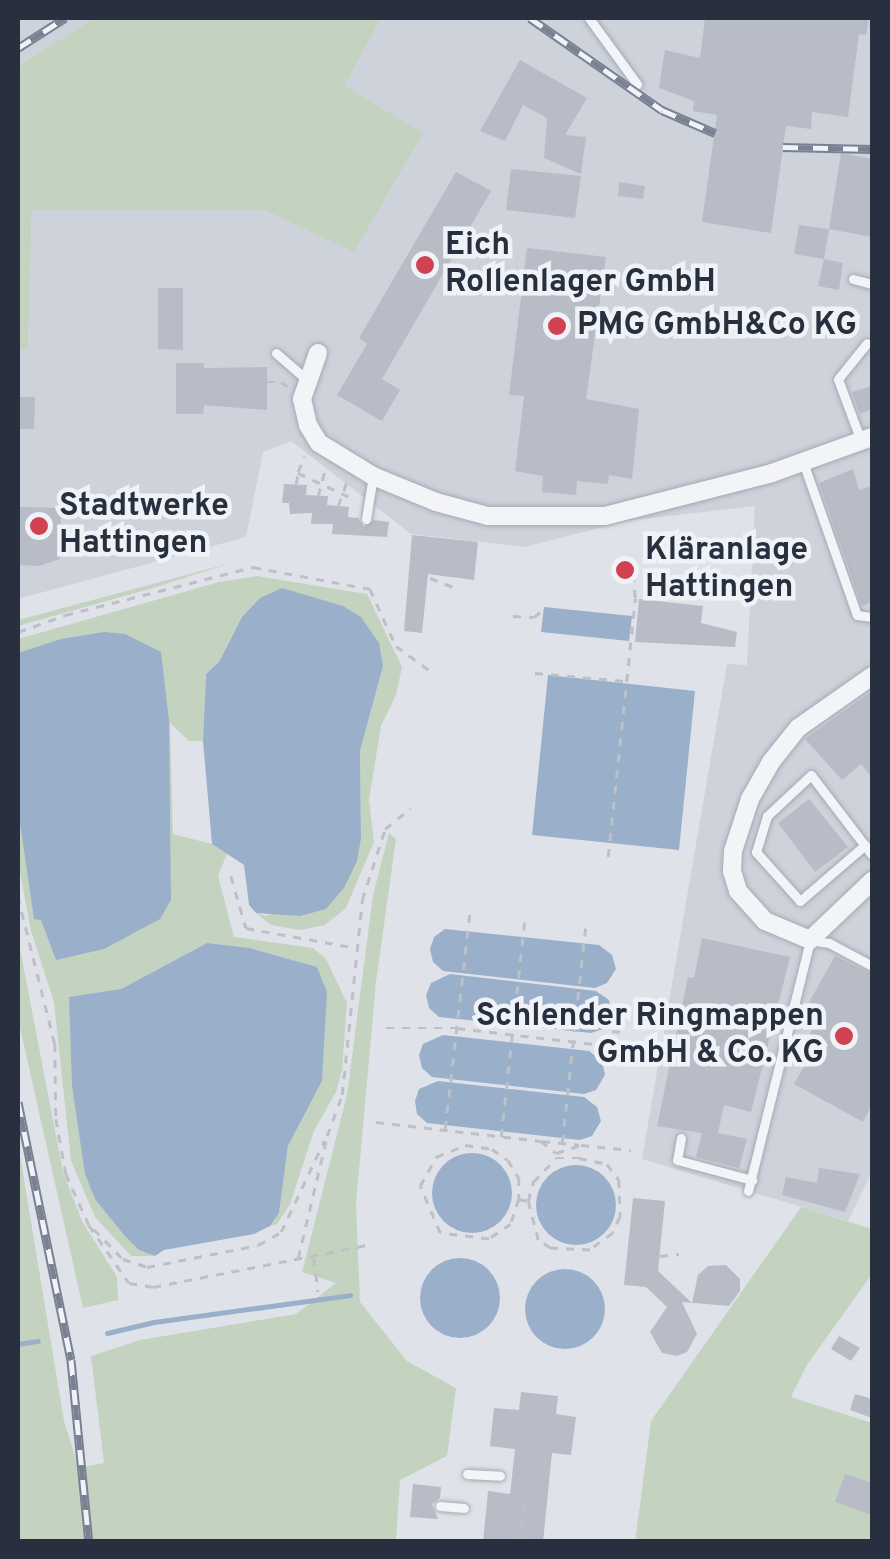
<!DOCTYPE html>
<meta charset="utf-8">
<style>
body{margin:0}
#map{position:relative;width:890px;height:1559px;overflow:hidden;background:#dfe3e9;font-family:Overpass,sans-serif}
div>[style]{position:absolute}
.built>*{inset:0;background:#cdd2db}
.green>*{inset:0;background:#c4d3c0}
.water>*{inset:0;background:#9aafc9}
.round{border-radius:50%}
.stream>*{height:5px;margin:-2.5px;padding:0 2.5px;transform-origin:2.5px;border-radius:2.5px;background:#9aafc9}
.building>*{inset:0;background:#b7bcc6}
.path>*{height:2.5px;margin-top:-1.25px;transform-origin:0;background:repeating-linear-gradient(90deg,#bdc1c7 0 8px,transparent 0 16px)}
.roads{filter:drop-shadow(0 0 2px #a4aab3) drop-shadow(0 0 2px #a4aab3)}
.lane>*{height:9px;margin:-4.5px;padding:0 4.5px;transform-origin:4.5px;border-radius:4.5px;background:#f2f4f7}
.street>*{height:18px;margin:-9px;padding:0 9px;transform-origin:9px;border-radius:9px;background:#f2f4f7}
.rail>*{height:9px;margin-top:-4.5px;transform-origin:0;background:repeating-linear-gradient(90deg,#eff2f6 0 15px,#798193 0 30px);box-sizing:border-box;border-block:2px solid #798193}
.dots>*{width:28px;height:28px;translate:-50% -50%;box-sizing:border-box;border:5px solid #eff2f6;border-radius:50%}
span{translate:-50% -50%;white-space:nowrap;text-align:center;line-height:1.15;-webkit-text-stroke:9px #eff2f6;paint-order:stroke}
.poi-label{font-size:32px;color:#283040;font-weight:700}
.left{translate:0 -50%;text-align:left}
.right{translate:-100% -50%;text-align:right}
.frame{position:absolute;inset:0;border:20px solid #283040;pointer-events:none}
</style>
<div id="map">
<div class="built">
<div style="clip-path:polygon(18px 18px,94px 18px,18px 66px)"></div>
<div style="clip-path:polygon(381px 18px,872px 18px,872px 1172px,848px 1221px,642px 1159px,727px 664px,747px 665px,755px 506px,626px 521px,525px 547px,411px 534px,291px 441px,263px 452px,246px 537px,18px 599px,18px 350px,28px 350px,32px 210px,264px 210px,354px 251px,343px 86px)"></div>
</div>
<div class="green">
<div style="clip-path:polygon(94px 18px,381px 18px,344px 86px,423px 133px,354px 252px,264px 210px,32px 210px,28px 350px,18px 350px,18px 66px)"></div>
<div style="clip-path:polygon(231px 563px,153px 588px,18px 626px,18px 620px)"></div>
<div style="clip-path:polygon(257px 576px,367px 594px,402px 667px,396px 695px,381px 726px,369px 800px,374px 842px,346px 908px,325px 925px,300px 930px,271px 925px,256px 913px,267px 916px,361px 837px,360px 751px,383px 666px,343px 606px,315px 600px,242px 617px,219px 662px,206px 674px,203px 741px,189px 741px,170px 723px,173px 834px,212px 844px,227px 854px,218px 876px,234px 937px,313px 948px,326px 959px,347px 1003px,342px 1070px,336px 1092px,314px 1131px,290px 1204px,277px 1224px,270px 1226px,279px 1213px,288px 1146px,322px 1081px,316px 967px,250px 948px,207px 943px,121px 989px,90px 995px,139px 1250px,155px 1256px,131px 1256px,95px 1217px,71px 1161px,54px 1002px,31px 931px,18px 861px,18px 639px,219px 582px)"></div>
<div style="clip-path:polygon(389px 833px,396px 839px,376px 982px,356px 1204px,360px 1302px,407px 1361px,456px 1388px,447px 1456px,400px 1480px,396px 1541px,18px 1541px,18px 1143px,64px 1421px,79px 1468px,104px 1463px,91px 1356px,140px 1340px,296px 1314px,336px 1283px,302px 1272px,347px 1095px,373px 895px)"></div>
<div style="clip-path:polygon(18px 938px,63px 1172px,82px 1221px,117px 1277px,118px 1300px,83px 1308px,18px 1019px)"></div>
<div style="clip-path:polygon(801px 1207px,872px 1229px,872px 1274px,807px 1365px,791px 1397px,872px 1423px,872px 1541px,635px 1542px,651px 1421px)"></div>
</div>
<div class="water">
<div style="clip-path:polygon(282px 588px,343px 606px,361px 617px,379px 643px,383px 666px,360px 751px,361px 838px,357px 861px,344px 888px,326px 909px,300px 916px,256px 913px,249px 905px,244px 865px,212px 844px,203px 741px,206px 674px,219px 662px,242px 617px,260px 598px)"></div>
<div style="clip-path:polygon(544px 607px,632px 616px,629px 641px,541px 632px)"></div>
<div style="clip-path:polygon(104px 632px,125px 634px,161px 652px,169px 721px,171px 900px,160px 919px,104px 949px,56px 960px,41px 920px,34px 919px,18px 809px,18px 653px,61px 639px)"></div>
<div style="clip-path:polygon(548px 675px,695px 691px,679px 850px,532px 835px)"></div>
<div style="clip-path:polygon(445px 929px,599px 945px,612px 955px,616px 969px,607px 983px,595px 988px,443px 971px,433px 962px,430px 949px,434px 937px)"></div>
<div style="clip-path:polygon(207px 943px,250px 948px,317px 967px,327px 992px,322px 1081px,288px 1146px,279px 1213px,270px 1226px,254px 1234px,164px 1250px,155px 1256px,139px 1250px,124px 1235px,95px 1199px,85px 1174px,72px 1086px,69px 997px,121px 989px)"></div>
<div style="clip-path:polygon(450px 974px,596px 991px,609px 1000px,612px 1015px,603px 1029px,591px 1033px,439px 1017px,429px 1008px,426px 995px,431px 983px)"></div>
<div style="clip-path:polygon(443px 1035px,589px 1051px,602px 1061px,605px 1075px,596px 1090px,584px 1094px,432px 1077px,422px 1068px,419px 1055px,423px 1044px)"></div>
<div style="clip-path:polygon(438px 1081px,584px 1097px,597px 1107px,601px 1121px,592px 1136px,580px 1140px,427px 1123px,417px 1114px,415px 1101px,419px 1089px)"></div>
<div class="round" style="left:432px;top:1153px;width:80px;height:80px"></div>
<div class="round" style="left:536px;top:1165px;width:80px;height:80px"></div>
<div class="round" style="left:420px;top:1258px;width:80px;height:80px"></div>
<div class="round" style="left:525px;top:1269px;width:80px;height:80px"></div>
</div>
<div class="stream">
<div style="left:107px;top:1333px;width:48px;rotate:-13.2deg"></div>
<div style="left:154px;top:1322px;width:198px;rotate:-7.8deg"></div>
<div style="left:18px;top:1344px;width:20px;rotate:-9deg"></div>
</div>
<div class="building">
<div style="clip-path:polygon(705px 18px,869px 18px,866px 35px,859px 34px,848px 117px,812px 112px,811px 129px,786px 126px,771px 233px,702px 222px,717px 115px,693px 111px,694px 101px,659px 88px,665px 50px,700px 58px)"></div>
<div style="clip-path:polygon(520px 60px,587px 98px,565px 135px,586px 137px,581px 174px,544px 158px,547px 118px,523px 105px,505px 141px,480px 131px)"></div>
<div style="clip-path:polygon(841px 153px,872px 159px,872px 237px,829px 229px)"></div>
<div style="clip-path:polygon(511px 169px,581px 176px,575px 218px,506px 210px)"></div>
<div style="clip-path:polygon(456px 172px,491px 191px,382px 379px,400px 390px,382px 421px,337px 395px,367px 344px,359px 338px)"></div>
<div style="clip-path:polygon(619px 182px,645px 186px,643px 199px,618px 196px)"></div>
<div style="clip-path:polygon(799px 225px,829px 229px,824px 259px,794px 254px)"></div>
<div style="clip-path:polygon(527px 248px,606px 257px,586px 399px,639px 409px,632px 479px,609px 475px,608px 484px,577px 481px,576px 495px,542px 492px,543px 476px,515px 471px,524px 396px,509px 395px)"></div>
<div style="clip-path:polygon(824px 259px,843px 263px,839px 290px,818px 286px)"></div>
<div style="clip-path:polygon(158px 288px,183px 288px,183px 350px,158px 349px)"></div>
<div style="clip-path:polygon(176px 363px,204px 363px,204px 368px,267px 367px,267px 410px,204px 405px,203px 414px,176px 414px)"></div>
<div style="clip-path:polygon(872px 386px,872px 409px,860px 414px,852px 392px)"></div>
<div style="clip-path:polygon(18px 397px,35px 397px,34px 429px,18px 429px)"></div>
<div style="clip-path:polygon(853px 469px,859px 490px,872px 486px,872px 602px,862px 606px,819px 483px)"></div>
<div style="clip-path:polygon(284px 484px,307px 485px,306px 495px,328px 496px,327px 505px,349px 507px,348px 517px,358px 518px,364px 527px,374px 520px,389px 522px,387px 537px,332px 534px,333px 524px,311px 524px,312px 513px,290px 514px,289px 503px,282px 503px)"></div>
<div style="clip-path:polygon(18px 507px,61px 508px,60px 559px,39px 566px,18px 565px)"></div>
<div style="clip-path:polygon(412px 535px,478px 542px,474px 580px,428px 574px,422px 633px,404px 631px)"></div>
<div style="clip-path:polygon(639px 599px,703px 606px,701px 623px,737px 632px,735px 647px,635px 642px)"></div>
<div style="clip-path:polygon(872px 691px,872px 778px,861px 764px,842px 780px,805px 739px)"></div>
<div style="clip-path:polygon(809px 799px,848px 847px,815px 872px,778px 823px)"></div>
<div style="clip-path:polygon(702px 938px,790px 957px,751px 1112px,724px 1105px,718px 1133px,747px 1139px,739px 1168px,696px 1157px,702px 1133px,657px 1126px,688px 977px,694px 978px)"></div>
<div style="clip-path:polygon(835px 956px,872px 974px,872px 1105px,863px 1122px,794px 1084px,820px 1039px,810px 1033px,822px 1009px,809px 1002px)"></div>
<div style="clip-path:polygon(819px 1168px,860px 1174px,845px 1212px,782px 1195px,786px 1177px,817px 1183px)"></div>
<div style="clip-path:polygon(633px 1198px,665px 1201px,658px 1271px,692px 1303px,698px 1275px,708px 1266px,726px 1265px,740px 1279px,740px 1291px,729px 1306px,682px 1302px,697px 1334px,687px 1352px,677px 1356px,662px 1353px,650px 1332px,667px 1307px,646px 1287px,624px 1285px)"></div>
<div style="clip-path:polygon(839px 1336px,860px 1348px,851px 1361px,831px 1349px)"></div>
<div style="clip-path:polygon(521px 1392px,558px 1396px,556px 1414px,576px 1417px,571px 1455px,552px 1453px,543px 1542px,483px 1542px,488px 1491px,510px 1494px,515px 1449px,490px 1446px,494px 1408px,519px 1410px)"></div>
<div style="clip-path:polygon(855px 1394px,872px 1399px,872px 1418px,850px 1410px)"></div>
<div style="clip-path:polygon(845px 1474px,872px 1483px,872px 1515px,835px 1502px)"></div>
<div style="clip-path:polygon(413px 1484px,441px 1487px,440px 1498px,432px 1504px,438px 1519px,410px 1517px)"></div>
</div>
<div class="path">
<div style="left:267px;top:382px;width:14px"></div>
<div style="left:281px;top:382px;width:9px;rotate:32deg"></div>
<div style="left:298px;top:472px;width:17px;rotate:-69deg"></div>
<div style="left:296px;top:484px;width:11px;rotate:-80deg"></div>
<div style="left:298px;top:473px;width:62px;rotate:24.9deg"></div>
<div style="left:318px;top:496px;width:28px;rotate:-75deg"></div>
<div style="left:338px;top:506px;width:29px;rotate:-70deg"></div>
<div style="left:430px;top:578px;width:30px;rotate:21deg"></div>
<div style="left:513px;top:616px;width:21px;rotate:3deg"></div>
<div style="left:534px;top:617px;width:8px;rotate:-40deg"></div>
<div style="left:18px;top:632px;width:50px;rotate:-19.9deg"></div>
<div style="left:65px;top:615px;width:194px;rotate:-14.3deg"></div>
<div style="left:253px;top:567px;width:119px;rotate:10.6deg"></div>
<div style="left:370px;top:589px;width:63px;rotate:65.5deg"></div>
<div style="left:396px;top:646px;width:41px;rotate:36deg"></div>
<div style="left:535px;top:673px;width:90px;rotate:5.1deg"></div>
<div style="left:608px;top:857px;width:260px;rotate:-84deg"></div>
<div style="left:635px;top:598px;width:24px;rotate:-95deg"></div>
<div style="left:231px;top:876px;width:54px;rotate:73.9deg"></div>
<div style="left:246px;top:928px;width:113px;rotate:10.2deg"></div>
<div style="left:18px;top:896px;width:153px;rotate:76deg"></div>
<div style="left:55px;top:1044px;width:75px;rotate:89.2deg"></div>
<div style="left:56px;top:1119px;width:56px;rotate:79.7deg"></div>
<div style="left:66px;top:1174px;width:56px;rotate:65.7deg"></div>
<div style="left:89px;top:1225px;width:70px;rotate:55.4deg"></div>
<div style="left:129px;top:1283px;width:24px;rotate:9deg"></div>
<div style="left:153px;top:1287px;width:219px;rotate:-11.1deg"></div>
<div style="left:386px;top:1028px;width:71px"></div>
<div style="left:457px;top:1028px;width:155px;rotate:6.7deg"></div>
<div style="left:611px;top:1046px;width:6px;rotate:99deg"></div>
<div style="left:610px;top:1052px;width:32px;rotate:5deg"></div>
<div style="left:611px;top:1044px;width:13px;rotate:-86deg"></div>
<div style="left:612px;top:1031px;width:12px;rotate:5deg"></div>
<div style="left:376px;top:1122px;width:166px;rotate:6.6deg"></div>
<div style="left:541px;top:1141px;width:19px;rotate:39deg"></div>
<div style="left:556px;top:1153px;width:26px;rotate:-18deg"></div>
<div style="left:581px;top:1145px;width:50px;rotate:5.7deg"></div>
<div style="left:445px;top:1129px;width:220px;rotate:-83.5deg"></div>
<div style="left:501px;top:1137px;width:223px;rotate:-83.8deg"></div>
<div style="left:542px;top:1141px;width:37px;rotate:6deg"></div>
<div style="left:562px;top:1143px;width:221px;rotate:-83.8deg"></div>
<div style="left:465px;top:1145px;width:27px;rotate:8deg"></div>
<div style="left:492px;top:1149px;width:19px;rotate:35deg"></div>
<div style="left:508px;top:1160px;width:21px;rotate:59deg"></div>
<div style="left:519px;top:1178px;width:21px;rotate:90deg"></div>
<div style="left:519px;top:1199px;width:26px;rotate:108deg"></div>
<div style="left:511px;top:1224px;width:27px;rotate:146deg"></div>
<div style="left:489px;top:1239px;width:49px;rotate:-173deg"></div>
<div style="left:440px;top:1233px;width:51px;rotate:-113.1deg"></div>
<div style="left:420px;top:1186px;width:33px;rotate:-61deg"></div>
<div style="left:436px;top:1157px;width:31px;rotate:-22deg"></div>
<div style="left:519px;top:1199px;width:9px;rotate:13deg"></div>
<div style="left:528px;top:1201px;width:20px;rotate:-75deg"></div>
<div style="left:533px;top:1182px;width:33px;rotate:-46deg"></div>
<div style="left:556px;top:1158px;width:23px"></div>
<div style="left:579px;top:1158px;width:29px;rotate:12deg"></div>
<div style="left:607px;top:1164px;width:20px;rotate:53deg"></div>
<div style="left:619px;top:1180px;width:37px;rotate:88deg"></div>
<div style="left:620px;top:1217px;width:17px;rotate:114deg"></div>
<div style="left:613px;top:1233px;width:29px;rotate:144deg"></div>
<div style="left:590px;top:1250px;width:40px;rotate:-177.1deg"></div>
<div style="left:550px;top:1248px;width:14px;rotate:-146deg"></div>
<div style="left:538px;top:1240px;width:40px;rotate:-104.4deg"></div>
<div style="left:94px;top:1229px;width:42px;rotate:46deg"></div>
<div style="left:123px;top:1259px;width:25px;rotate:18deg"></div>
<div style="left:147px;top:1267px;width:113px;rotate:-11.2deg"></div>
<div style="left:258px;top:1245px;width:26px;rotate:-29deg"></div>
<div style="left:281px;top:1232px;width:101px;rotate:-64.7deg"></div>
<div style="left:660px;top:1256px;width:19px;rotate:-6deg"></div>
<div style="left:298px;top:1258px;width:125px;rotate:-76.6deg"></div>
<div style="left:327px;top:1136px;width:44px;rotate:-69.9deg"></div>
<div style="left:342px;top:1095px;width:196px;rotate:-84.1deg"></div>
<div style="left:362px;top:900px;width:75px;rotate:-72.1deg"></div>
<div style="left:385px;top:829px;width:33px;rotate:-39deg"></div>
<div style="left:314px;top:1258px;width:34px;rotate:83deg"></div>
<div style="left:519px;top:1542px;width:50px;rotate:-83.2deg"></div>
</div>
<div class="roads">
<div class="lane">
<div style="left:589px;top:18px;width:82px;rotate:54deg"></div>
<div style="left:853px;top:279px;width:20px;rotate:15deg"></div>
<div style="left:276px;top:353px;width:40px;rotate:41deg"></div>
<div style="left:861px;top:441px;width:66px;rotate:-110.4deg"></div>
<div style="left:838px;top:379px;width:46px;rotate:-51.1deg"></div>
<div style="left:803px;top:462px;width:162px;rotate:70.6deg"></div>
<div style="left:857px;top:615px;width:15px;rotate:8deg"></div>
<div style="left:366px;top:519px;width:44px;rotate:-80.8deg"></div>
<div style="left:865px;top:845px;width:86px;rotate:139.3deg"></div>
<div style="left:800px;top:901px;width:66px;rotate:-131.9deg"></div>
<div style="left:756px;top:852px;width:38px;rotate:-73deg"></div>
<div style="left:767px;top:816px;width:60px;rotate:-43deg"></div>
<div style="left:811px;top:775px;width:101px;rotate:52.7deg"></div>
<div style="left:681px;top:1138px;width:22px;rotate:100deg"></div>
<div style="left:677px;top:1160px;width:78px;rotate:14.9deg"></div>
<div style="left:748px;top:1191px;width:259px;rotate:-76.1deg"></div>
<div style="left:810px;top:940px;width:19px;rotate:9deg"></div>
<div style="left:829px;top:943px;width:49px;rotate:28.1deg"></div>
<div style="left:467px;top:1474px;width:33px;rotate:3deg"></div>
<div style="left:440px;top:1506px;width:24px;rotate:5deg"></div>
</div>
<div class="street">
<div style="left:318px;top:353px;width:49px;rotate:109.2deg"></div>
<div style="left:302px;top:399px;width:27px;rotate:77deg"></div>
<div style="left:308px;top:425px;width:21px;rotate:59deg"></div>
<div style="left:319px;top:443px;width:63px;rotate:31.4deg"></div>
<div style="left:373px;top:476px;width:68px;rotate:22.4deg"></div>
<div style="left:436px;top:502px;width:54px;rotate:15.1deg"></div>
<div style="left:488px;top:516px;width:117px"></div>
<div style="left:605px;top:516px;width:172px;rotate:-14.4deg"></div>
<div style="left:772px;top:473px;width:106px;rotate:-19.8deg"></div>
<div style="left:872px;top:676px;width:90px;rotate:144.9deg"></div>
<div style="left:798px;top:728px;width:43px;rotate:128.5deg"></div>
<div style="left:771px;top:762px;width:43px;rotate:119.6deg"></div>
<div style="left:750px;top:799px;width:55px;rotate:108.1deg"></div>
<div style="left:733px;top:851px;width:20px;rotate:93deg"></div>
<div style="left:732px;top:871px;width:21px;rotate:73deg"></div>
<div style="left:738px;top:891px;width:40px;rotate:48deg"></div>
<div style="left:765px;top:921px;width:49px;rotate:22.9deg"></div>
<div style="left:810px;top:940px;width:86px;rotate:-43.6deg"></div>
</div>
</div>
<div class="rail">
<div style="left:530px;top:18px;width:161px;rotate:34.9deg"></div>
<div style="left:662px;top:110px;width:58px;rotate:23.5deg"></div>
<div style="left:18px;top:48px;width:56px;rotate:-32.6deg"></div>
<div style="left:783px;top:147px;width:89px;rotate:1.3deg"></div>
<div style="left:18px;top:1102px;width:263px;rotate:78.4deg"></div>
<div style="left:71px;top:1360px;width:183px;rotate:84.4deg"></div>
</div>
<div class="dots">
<div style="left:425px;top:265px;background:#d04252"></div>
<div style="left:557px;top:326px;background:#d04252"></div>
<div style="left:39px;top:526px;background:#d04252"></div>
<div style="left:625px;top:570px;background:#d04252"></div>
<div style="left:844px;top:1036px;background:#d04252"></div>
</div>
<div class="poi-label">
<span class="left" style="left:445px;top:265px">Eich<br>Rollenlager GmbH</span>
<span class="left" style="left:577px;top:326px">PMG GmbH&amp;Co KG</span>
<span class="left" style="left:59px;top:526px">Stadtwerke<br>Hattingen</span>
<span class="left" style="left:645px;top:570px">Kläranlage<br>Hattingen</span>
<span class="right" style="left:824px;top:1036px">Schlender Ringmappen<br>GmbH &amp; Co. KG</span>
</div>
<div class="frame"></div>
</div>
